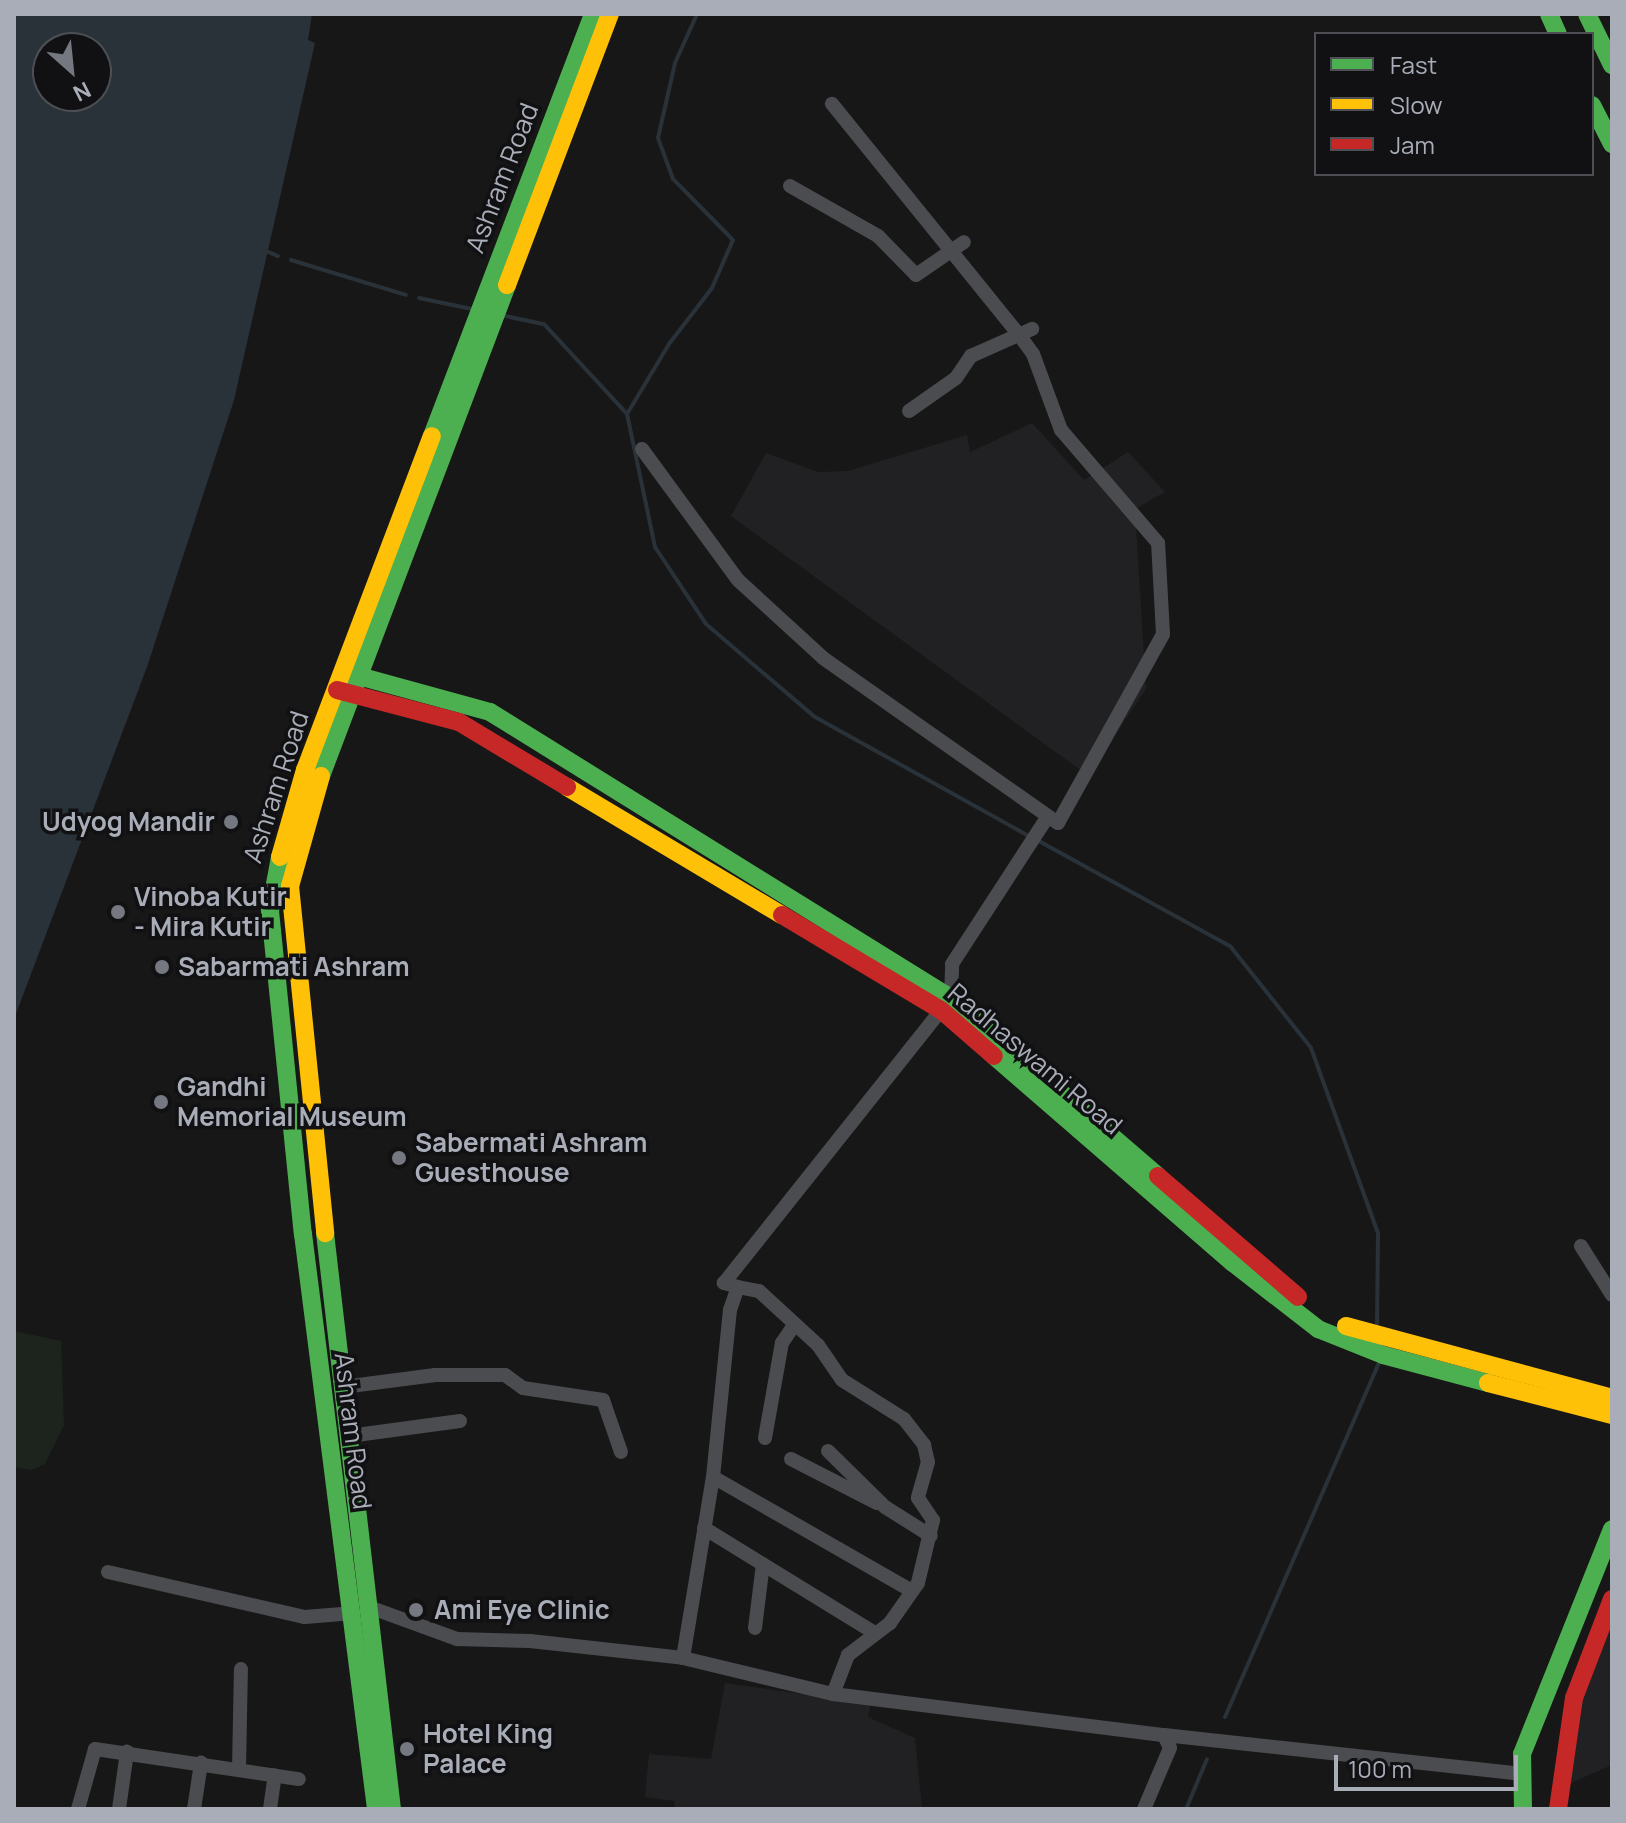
<!DOCTYPE html>
<style>
body{margin:0}
#map{position:relative;width:1626px;height:1823px;overflow:hidden;background:#171717;font-family:Manrope,sans-serif}
div>[style]{position:absolute}
.built>*{inset:0;background:#212123}
.green>*{inset:0;background:#1d241e}
.water>*{inset:0;background:#2a3239}
.stream>*{height:4px;margin:-2px;padding:0 2px;transform-origin:2px;border-radius:2px;background:#2a3239}
.street>*{height:14px;margin:-7px;padding:0 7px;transform-origin:7px;border-radius:7px;background:#4b4c50}
.fast>*{height:18px;margin:-9px;padding:0 9px;transform-origin:9px;border-radius:9px;background:#4caf50}
.slow>*{height:18px;margin:-9px;padding:0 9px;transform-origin:9px;border-radius:9px;background:#ffc107}
.jam>*{height:18px;margin:-9px;padding:0 9px;transform-origin:9px;border-radius:9px;background:#c62828}
.dots>*{width:22px;height:22px;translate:-50% -50%;box-sizing:border-box;border:4px solid #111113;border-radius:50%}
span{translate:-50% -50%;white-space:nowrap;text-align:center;line-height:1.15;-webkit-text-stroke:7px #111113;paint-order:stroke}
.street-label{font-size:26px;color:#a8adb8}
.poi-label{font-size:26px;color:#a8adb8;font-weight:700}
.right{translate:-100% -50%;text-align:right}
.left{translate:0 -50%;text-align:left}
.frame{position:absolute;inset:0;border:16px solid #a8adb8;pointer-events:none}
.legend{position:absolute;left:1314px;top:32px;width:280px;height:144px;box-sizing:border-box;background:#111113;border:2px solid #4d4f55;margin:0;padding:10px 14px;list-style:none;font-size:24px;color:#a8adb8}
.legend li{display:flex;align-items:center;gap:16px;height:40px}
.legend b{width:40px;border:2px solid #4d4f55}
.north{position:absolute;left:32px;top:32px;width:80px;height:80px;box-sizing:border-box;background:#111113;border:2px solid #4d4f55;border-radius:50%;rotate:153deg;font-size:22px;font-weight:700;line-height:32px;text-align:center;color:#a8adb8}
.north::after{content:'';display:block;margin:auto;width:28px;height:36px;background:#757880;clip-path:polygon(50% 0,100% 100%,50% 72%,0 100%)}
.scale{position:absolute;left:1334px;top:1755px;width:184px;height:36px;box-sizing:border-box;border:4px solid #a8adb8;border-top:0;padding-left:10px;font-size:24px;line-height:28px;white-space:nowrap;color:#a8adb8;-webkit-text-stroke:6px #111113;paint-order:stroke}
</style>
<div id="map">
<div class="built">
<div style="clip-path:polygon(1032px 423px,1084px 480px,1128px 452px,1165px 492px,1135px 509px,1146px 689px,1115px 735px,1079px 769px,731px 516px,766px 453px,818px 472px,848px 471px,967px 435px,970px 452px)"></div>
<div style="clip-path:polygon(1612px 1623px,1612px 1765px,1564px 1786px,1577px 1699px)"></div>
<div style="clip-path:polygon(725px 1683px,871px 1704px,868px 1717px,915px 1738px,922px 1809px,675px 1809px,674px 1801px,645px 1797px,649px 1754px,711px 1759px)"></div>
</div>
<div class="green">
<div style="clip-path:polygon(14px 1331px,61px 1341px,64px 1425px,45px 1464px,31px 1470px,14px 1467px)"></div>
</div>
<div class="water">
<div style="clip-path:polygon(evenodd,14px 14px,312px 14px,308px 40px,315px 43px,234px 400px,147px 667px,14px 1019px,14px 14px,48px 48px,96px 48px,96px 96px,48px 96px,48px 48px)"></div>
</div>
<div class="stream">
<div style="left:266px;top:251px;width:13px;rotate:23deg"></div>
<div style="left:291px;top:260px;width:120px;rotate:16.9deg"></div>
<div style="left:419px;top:298px;width:54px;rotate:11.7deg"></div>
<div style="left:505px;top:316px;width:40px;rotate:12deg"></div>
<div style="left:544px;top:324px;width:122px;rotate:47.3deg"></div>
<div style="left:627px;top:414px;width:136px;rotate:78.1deg"></div>
<div style="left:655px;top:547px;width:92px;rotate:56.5deg"></div>
<div style="left:706px;top:624px;width:143px;rotate:40.5deg"></div>
<div style="left:815px;top:717px;width:245px;rotate:29.1deg"></div>
<div style="left:627px;top:414px;width:82px;rotate:-59deg"></div>
<div style="left:669px;top:344px;width:71px;rotate:-52.5deg"></div>
<div style="left:712px;top:288px;width:52px;rotate:-66.4deg"></div>
<div style="left:733px;top:240px;width:86px;rotate:-134.5deg"></div>
<div style="left:673px;top:179px;width:44px;rotate:-110.1deg"></div>
<div style="left:658px;top:138px;width:77px;rotate:-77.2deg"></div>
<div style="left:675px;top:63px;width:54px;rotate:-65.8deg"></div>
<div style="left:1037px;top:840px;width:220px;rotate:28.8deg"></div>
<div style="left:1230px;top:946px;width:130px;rotate:51.5deg"></div>
<div style="left:1311px;top:1048px;width:197px;rotate:70.1deg"></div>
<div style="left:1378px;top:1233px;width:91px;rotate:90.6deg"></div>
<div style="left:1225px;top:1717px;width:389px;rotate:-66.5deg"></div>
<div style="left:1186px;top:1809px;width:54px;rotate:-67.2deg"></div>
</div>
<div class="street">
<div style="left:790px;top:186px;width:101px;rotate:29.6deg"></div>
<div style="left:878px;top:236px;width:54px;rotate:45.7deg"></div>
<div style="left:916px;top:275px;width:58px;rotate:-34.5deg"></div>
<div style="left:909px;top:411px;width:57px;rotate:-35.1deg"></div>
<div style="left:956px;top:378px;width:27px;rotate:-56deg"></div>
<div style="left:971px;top:356px;width:67px;rotate:-23.9deg"></div>
<div style="left:642px;top:449px;width:162px;rotate:53.8deg"></div>
<div style="left:738px;top:580px;width:115px;rotate:42.5deg"></div>
<div style="left:823px;top:658px;width:287px;rotate:35.1deg"></div>
<div style="left:1058px;top:823px;width:216px;rotate:-60.9deg"></div>
<div style="left:1163px;top:634px;width:91px;rotate:-93.1deg"></div>
<div style="left:1158px;top:543px;width:149px;rotate:-130.6deg"></div>
<div style="left:1061px;top:430px;width:81px;rotate:-110.2deg"></div>
<div style="left:1033px;top:354px;width:22px;rotate:-126deg"></div>
<div style="left:1020px;top:336px;width:299px;rotate:-129deg"></div>
<div style="left:1581px;top:1246px;width:58px;rotate:57.7deg"></div>
<div style="left:738px;top:1287px;width:15px;rotate:-164deg"></div>
<div style="left:724px;top:1283px;width:364px;rotate:-51.5deg"></div>
<div style="left:951px;top:998px;width:34px;rotate:-88deg"></div>
<div style="left:952px;top:964px;width:176px;rotate:-57deg"></div>
<div style="left:343px;top:1387px;width:93px;rotate:-7.4deg"></div>
<div style="left:435px;top:1375px;width:70px"></div>
<div style="left:505px;top:1375px;width:22px;rotate:36deg"></div>
<div style="left:523px;top:1388px;width:81px;rotate:8.5deg"></div>
<div style="left:603px;top:1400px;width:55px;rotate:70.9deg"></div>
<div style="left:349px;top:1436px;width:112px;rotate:-7.7deg"></div>
<div style="left:765px;top:1438px;width:97px;rotate:-79.9deg"></div>
<div style="left:782px;top:1343px;width:23px;rotate:-56deg"></div>
<div style="left:828px;top:1451px;width:80px;rotate:44.5deg"></div>
<div style="left:885px;top:1507px;width:54px;rotate:32.2deg"></div>
<div style="left:791px;top:1459px;width:97px;rotate:27.1deg"></div>
<div style="left:713px;top:1477px;width:229px;rotate:29.8deg"></div>
<div style="left:704px;top:1528px;width:201px;rotate:31.6deg"></div>
<div style="left:108px;top:1572px;width:202px;rotate:12.9deg"></div>
<div style="left:305px;top:1617px;width:49px;rotate:-4.7deg"></div>
<div style="left:369px;top:1607px;width:94px;rotate:20deg"></div>
<div style="left:457px;top:1639px;width:73px;rotate:1.6deg"></div>
<div style="left:530px;top:1641px;width:154px;rotate:6.3deg"></div>
<div style="left:683px;top:1658px;width:154px;rotate:13.5deg"></div>
<div style="left:833px;top:1694px;width:334px;rotate:7.1deg"></div>
<div style="left:1164px;top:1735px;width:14px;rotate:65deg"></div>
<div style="left:1170px;top:1748px;width:66px;rotate:113.1deg"></div>
<div style="left:755px;top:1628px;width:64px;rotate:-82.9deg"></div>
<div style="left:683px;top:1658px;width:183px;rotate:-80.6deg"></div>
<div style="left:713px;top:1477px;width:168px;rotate:-84.2deg"></div>
<div style="left:730px;top:1310px;width:24px;rotate:-71deg"></div>
<div style="left:738px;top:1287px;width:21px;rotate:11deg"></div>
<div style="left:759px;top:1291px;width:80px;rotate:42.5deg"></div>
<div style="left:818px;top:1345px;width:42px;rotate:55.6deg"></div>
<div style="left:842px;top:1380px;width:73px;rotate:32.2deg"></div>
<div style="left:904px;top:1419px;width:33px;rotate:52deg"></div>
<div style="left:924px;top:1445px;width:17px;rotate:77deg"></div>
<div style="left:928px;top:1462px;width:37px;rotate:106deg"></div>
<div style="left:918px;top:1498px;width:27px;rotate:56deg"></div>
<div style="left:933px;top:1520px;width:65px;rotate:103.4deg"></div>
<div style="left:918px;top:1583px;width:49px;rotate:125deg"></div>
<div style="left:890px;top:1623px;width:53px;rotate:142.7deg"></div>
<div style="left:848px;top:1655px;width:42px;rotate:111deg"></div>
<div style="left:1164px;top:1735px;width:361px;rotate:6.2deg"></div>
<div style="left:239px;top:1769px;width:100px;rotate:-88.9deg"></div>
<div style="left:78px;top:1809px;width:62px;rotate:-74.2deg"></div>
<div style="left:95px;top:1749px;width:206px;rotate:8.4deg"></div>
<div style="left:119px;top:1809px;width:58px;rotate:-82deg"></div>
<div style="left:194px;top:1809px;width:47px;rotate:-81.3deg"></div>
<div style="left:270px;top:1809px;width:34px;rotate:-82deg"></div>
</div>
<div class="fast">
<div style="left:1549px;top:14px;width:22px;rotate:66deg"></div>
<div style="left:1587px;top:14px;width:57px;rotate:63.9deg"></div>
<div style="left:1592px;top:105px;width:44px;rotate:62.9deg"></div>
<div style="left:432px;top:436px;width:452px;rotate:-69.1deg"></div>
<div style="left:344px;top:672px;width:151px;rotate:15.3deg"></div>
<div style="left:490px;top:712px;width:543px;rotate:31.82deg"></div>
<div style="left:951px;top:998px;width:273px;rotate:40.7deg"></div>
<div style="left:321px;top:776px;width:525px;rotate:-69.25deg"></div>
<div style="left:280px;top:857px;width:55px;rotate:100.5deg"></div>
<div style="left:270px;top:911px;width:325px;rotate:84.2deg"></div>
<div style="left:303px;top:1234px;width:580px;rotate:82.76deg"></div>
<div style="left:994px;top:1056px;width:316px;rotate:40.9deg"></div>
<div style="left:1233px;top:1263px;width:108px;rotate:37.8deg"></div>
<div style="left:1318px;top:1329px;width:70px;rotate:21.8deg"></div>
<div style="left:1383px;top:1355px;width:109px;rotate:14.9deg"></div>
<div style="left:325px;top:1233px;width:580px;rotate:83.37deg"></div>
<div style="left:1523px;top:1809px;width:55px;rotate:-91deg"></div>
<div style="left:1522px;top:1754px;width:242px;rotate:-68.2deg"></div>
</div>
<div class="slow">
<div style="left:507px;top:285px;width:290px;rotate:-69.2deg"></div>
<div style="left:321px;top:776px;width:114px;rotate:105.7deg"></div>
<div style="left:290px;top:886px;width:349px;rotate:84.2deg"></div>
<div style="left:567px;top:787px;width:250px;rotate:30.8deg"></div>
<div style="left:280px;top:857px;width:91px;rotate:-74deg"></div>
<div style="left:305px;top:770px;width:357px;rotate:-69.2deg"></div>
<div style="left:1346px;top:1326px;width:276px;rotate:15.1deg"></div>
<div style="left:1488px;top:1383px;width:128px;rotate:14.5deg"></div>
</div>
<div class="jam">
<div style="left:337px;top:690px;width:126px;rotate:14.7deg"></div>
<div style="left:459px;top:722px;width:126px;rotate:31deg"></div>
<div style="left:782px;top:915px;width:185px;rotate:30.9deg"></div>
<div style="left:941px;top:1010px;width:70px;rotate:41deg"></div>
<div style="left:1158px;top:1176px;width:185px;rotate:40.8deg"></div>
<div style="left:1558px;top:1809px;width:112px;rotate:-81.8deg"></div>
<div style="left:1574px;top:1698px;width:106px;rotate:-69deg"></div>
</div>
<div class="dots">
<div style="left:231px;top:822px;background:#757880"></div>
<div style="left:118px;top:912px;background:#757880"></div>
<div style="left:162px;top:967px;background:#757880"></div>
<div style="left:161px;top:1102px;background:#757880"></div>
<div style="left:399px;top:1158px;background:#757880"></div>
<div style="left:416px;top:1610px;background:#757880"></div>
<div style="left:407px;top:1749px;background:#757880"></div>
</div>
<div class="street-label">
<span style="left:502px;top:178px;rotate:-69deg">Ashram Road</span>
<span style="left:276px;top:787px;rotate:-72deg">Ashram Road</span>
<span style="left:1035px;top:1059px;rotate:40deg">Radhaswami Road</span>
<span style="left:353px;top:1431px;rotate:83deg">Ashram Road</span>
</div>
<div class="poi-label">
<span class="right" style="left:215px;top:822px">Udyog Mandir</span>
<span class="left" style="left:134px;top:912px">Vinoba Kutir<br>- Mira Kutir</span>
<span class="left" style="left:178px;top:967px">Sabarmati Ashram</span>
<span class="left" style="left:177px;top:1102px">Gandhi<br>Memorial Museum</span>
<span class="left" style="left:415px;top:1158px">Sabermati Ashram<br>Guesthouse</span>
<span class="left" style="left:434px;top:1610px">Ami Eye Clinic</span>
<span class="left" style="left:423px;top:1749px">Hotel King<br>Palace</span>
</div>
<div class="frame"></div>
<ul class="legend">
<li><b style="height:10px;background:#4caf50"></b>Fast</li>
<li><b style="height:10px;background:#ffc107"></b>Slow</li>
<li><b style="height:10px;background:#c62828"></b>Jam</li>
</ul>
<div class="north">N</div>
<div class="scale">100 m</div>
</div>
